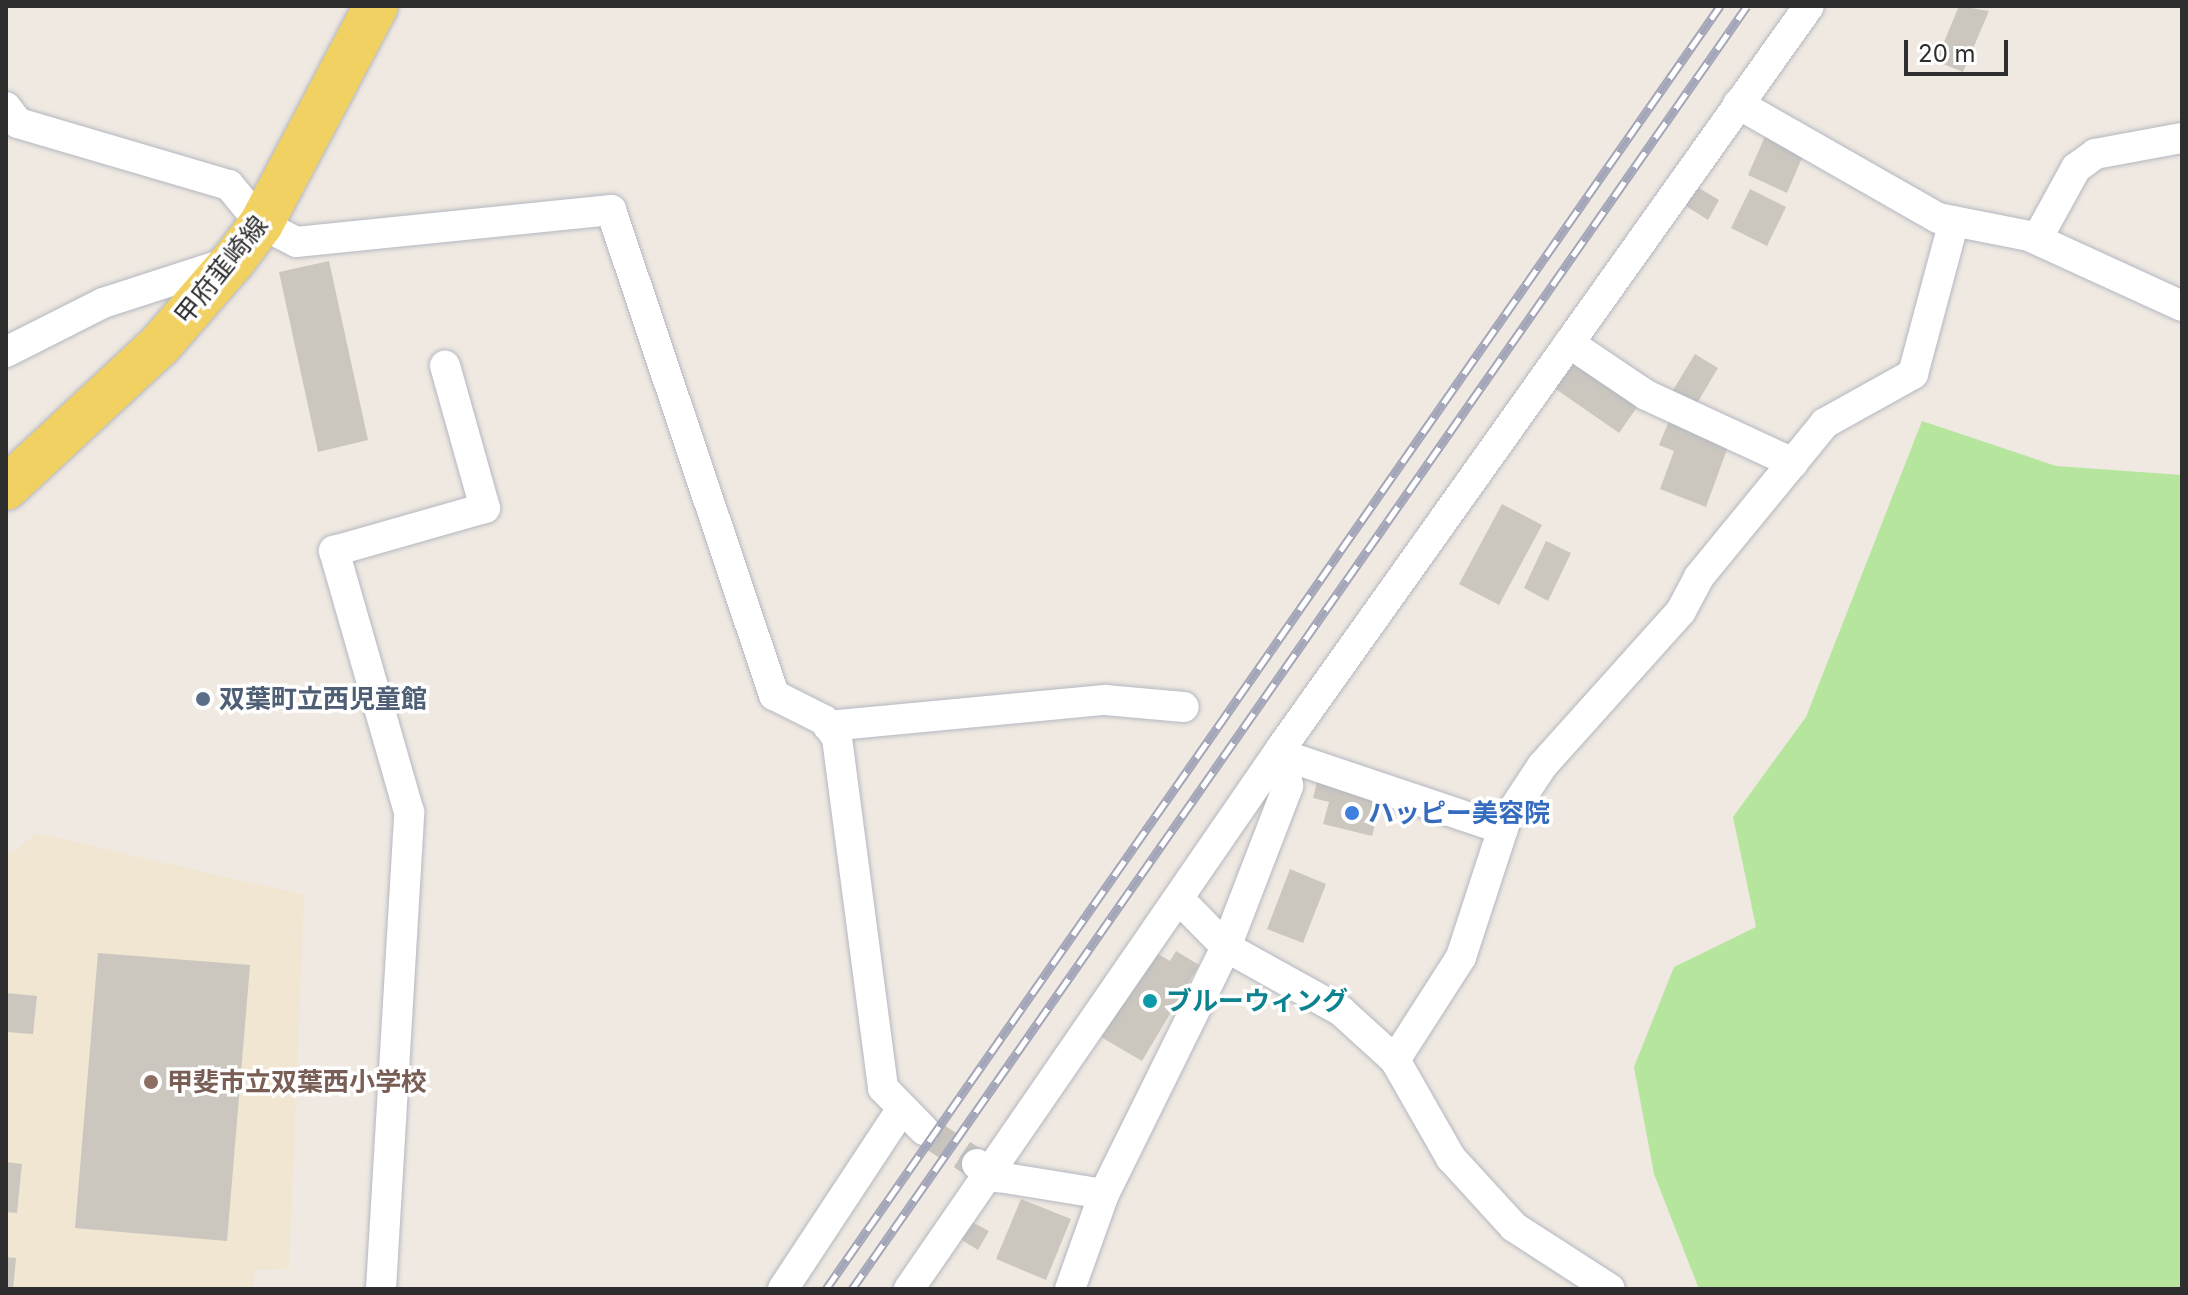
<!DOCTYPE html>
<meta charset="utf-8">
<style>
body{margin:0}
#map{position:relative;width:2188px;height:1295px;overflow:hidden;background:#efe9e1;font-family:Inter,"Noto Sans JP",sans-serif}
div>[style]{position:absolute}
.education>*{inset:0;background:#f0e6d1}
.green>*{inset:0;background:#b6e59e}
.building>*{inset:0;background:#cbc7bf}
.minor-tunnel>*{height:30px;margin-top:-15px;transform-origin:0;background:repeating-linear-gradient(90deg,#c8c4bd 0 30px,transparent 0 45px)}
.roads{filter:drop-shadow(0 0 2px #b4b7c1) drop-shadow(0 0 2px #b4b7c1)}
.minor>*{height:30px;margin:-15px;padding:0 15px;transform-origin:15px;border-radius:15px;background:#fff}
.primary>*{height:44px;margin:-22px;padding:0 22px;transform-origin:22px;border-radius:22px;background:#f2d163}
.rail>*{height:9px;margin-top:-4.5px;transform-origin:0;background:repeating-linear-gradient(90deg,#fff 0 18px,#a3a6b8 0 36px);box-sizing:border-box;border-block:2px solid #a3a6b8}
.dots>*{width:22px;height:22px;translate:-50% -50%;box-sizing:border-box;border:4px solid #fff;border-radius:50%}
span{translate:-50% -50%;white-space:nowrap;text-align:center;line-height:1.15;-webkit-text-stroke:7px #fff;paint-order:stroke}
.street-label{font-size:26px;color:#2e2e2e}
.service-label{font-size:26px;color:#4e5e75;font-weight:700}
.left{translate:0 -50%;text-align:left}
.shop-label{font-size:26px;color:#366cbe;font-weight:700}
.culture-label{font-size:26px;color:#0d838f;font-weight:700}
.education-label{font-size:26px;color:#785e54;font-weight:700}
.frame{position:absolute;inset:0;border:8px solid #2e2e2e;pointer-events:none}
.scale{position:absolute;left:1904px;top:40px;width:104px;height:36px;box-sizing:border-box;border:4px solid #2e2e2e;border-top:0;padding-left:10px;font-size:24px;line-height:28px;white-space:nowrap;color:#2e2e2e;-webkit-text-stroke:6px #fff;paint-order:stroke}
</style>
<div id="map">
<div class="education">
<div style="clip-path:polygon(36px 833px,304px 895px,289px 1269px,255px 1270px,253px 1289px,6px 1289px,6px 850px,15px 852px)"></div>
</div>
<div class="green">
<div style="clip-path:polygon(1922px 421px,2056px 466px,2182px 475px,2182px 1289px,1699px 1289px,1654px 1174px,1634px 1067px,1674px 967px,1756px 927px,1733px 817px,1806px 717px)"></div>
</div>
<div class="building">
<div style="clip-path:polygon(1959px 6px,1989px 11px,1963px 72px,1936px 61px)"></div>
<div style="clip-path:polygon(1766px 134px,1805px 151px,1787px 193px,1748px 175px)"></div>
<div style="clip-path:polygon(1689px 182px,1719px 200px,1708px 220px,1678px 201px)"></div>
<div style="clip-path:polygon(1750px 189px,1786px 207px,1767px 246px,1731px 228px)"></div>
<div style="clip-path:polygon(329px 261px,368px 440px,318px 452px,279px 272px)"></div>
<div style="clip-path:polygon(1695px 354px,1718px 368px,1693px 410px,1670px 395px)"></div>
<div style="clip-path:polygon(1569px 358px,1638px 406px,1619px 433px,1550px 385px)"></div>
<div style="clip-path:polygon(1669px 421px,1729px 444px,1706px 507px,1660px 489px,1674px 451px,1659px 445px)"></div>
<div style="clip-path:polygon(1502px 504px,1542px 525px,1499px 605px,1459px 584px)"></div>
<div style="clip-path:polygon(1546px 541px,1571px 553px,1548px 601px,1524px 588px)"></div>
<div style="clip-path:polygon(1317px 782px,1382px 798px,1372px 836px,1323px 824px,1329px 802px,1313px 798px)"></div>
<div style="clip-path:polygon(1290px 869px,1326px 884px,1303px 943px,1267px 929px)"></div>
<div style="clip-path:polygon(1153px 951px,1170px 961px,1176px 951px,1199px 965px,1142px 1061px,1101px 1037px)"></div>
<div style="clip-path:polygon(98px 953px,250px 965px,227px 1241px,75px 1228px)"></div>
<div style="clip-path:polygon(6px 993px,37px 996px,33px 1034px,6px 1032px)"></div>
<div style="clip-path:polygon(6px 1162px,22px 1164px,17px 1213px,6px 1212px)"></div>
<div style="clip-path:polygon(1021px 1199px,1071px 1219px,1046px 1280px,996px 1259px)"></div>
<div style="clip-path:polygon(970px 1221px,989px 1231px,978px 1250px,960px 1239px)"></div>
<div style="clip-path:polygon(6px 1257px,16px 1258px,13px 1289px,6px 1289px)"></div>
</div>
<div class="minor-tunnel">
<div style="left:924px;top:1130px;width:61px;rotate:32.9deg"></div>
</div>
<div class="roads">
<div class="minor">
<div style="left:1738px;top:104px;width:230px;rotate:29.7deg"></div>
<div style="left:1938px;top:218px;width:93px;rotate:11.2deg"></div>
<div style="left:2029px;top:236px;width:168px;rotate:24.6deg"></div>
<div style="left:6px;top:107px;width:20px;rotate:53deg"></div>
<div style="left:18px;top:123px;width:220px;rotate:16.4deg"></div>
<div style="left:229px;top:185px;width:50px;rotate:50.6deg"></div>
<div style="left:261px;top:224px;width:39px;rotate:27deg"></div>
<div style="left:296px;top:242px;width:317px;rotate:-5.8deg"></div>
<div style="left:611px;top:210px;width:512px;rotate:71.42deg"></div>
<div style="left:774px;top:695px;width:56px;rotate:26.6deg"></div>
<div style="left:824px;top:720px;width:22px;rotate:54deg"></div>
<div style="left:837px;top:738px;width:353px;rotate:82.5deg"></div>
<div style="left:883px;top:1088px;width:59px;rotate:45.7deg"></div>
<div style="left:2037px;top:239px;width:81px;rotate:-61.2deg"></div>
<div style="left:2076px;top:168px;width:24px;rotate:-36deg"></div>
<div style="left:2095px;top:154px;width:88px;rotate:-10.4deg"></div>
<div style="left:1569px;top:343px;width:93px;rotate:34deg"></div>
<div style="left:1646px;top:395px;width:162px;rotate:24.8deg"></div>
<div style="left:6px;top:352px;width:109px;rotate:-26.8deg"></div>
<div style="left:103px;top:303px;width:137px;rotate:-17.9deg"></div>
<div style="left:828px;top:726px;width:278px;rotate:-5.4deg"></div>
<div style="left:1105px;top:700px;width:79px;rotate:5.1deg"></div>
<div style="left:1283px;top:755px;width:232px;rotate:18.6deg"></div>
<div style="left:1179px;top:899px;width:67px;rotate:45.6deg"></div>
<div style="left:1226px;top:947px;width:132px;rotate:29.1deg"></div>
<div style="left:1341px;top:1011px;width:73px;rotate:42.2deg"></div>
<div style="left:1395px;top:1060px;width:113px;rotate:60.3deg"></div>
<div style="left:1451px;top:1158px;width:93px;rotate:47.6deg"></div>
<div style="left:1514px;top:1227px;width:114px;rotate:32.9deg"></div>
<div style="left:1395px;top:1060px;width:122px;rotate:-57.3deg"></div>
<div style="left:1461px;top:957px;width:142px;rotate:-71.9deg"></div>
<div style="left:1505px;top:822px;width:67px;rotate:-56.5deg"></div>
<div style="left:1542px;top:766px;width:208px;rotate:-48.1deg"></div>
<div style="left:1681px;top:611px;width:38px;rotate:-62deg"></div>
<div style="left:1699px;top:577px;width:199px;rotate:-50.7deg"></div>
<div style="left:1825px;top:423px;width:101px;rotate:-29.1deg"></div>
<div style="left:1913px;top:374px;width:158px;rotate:-75deg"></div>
<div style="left:977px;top:1164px;width:26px;rotate:31deg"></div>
<div style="left:999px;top:1177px;width:106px;rotate:9.2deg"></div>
<div style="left:381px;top:1289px;width:478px;rotate:-86.6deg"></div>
<div style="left:409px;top:812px;width:272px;rotate:-106deg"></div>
<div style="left:334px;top:551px;width:157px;rotate:-15.9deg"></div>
<div style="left:485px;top:508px;width:148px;rotate:-105.7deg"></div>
<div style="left:783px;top:1289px;width:214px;rotate:-56.6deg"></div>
<div style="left:909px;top:1289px;width:658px;rotate:-55.46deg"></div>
<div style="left:1282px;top:747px;width:909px;rotate:-54.58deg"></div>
<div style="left:1070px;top:1289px;width:101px;rotate:-70.3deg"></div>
<div style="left:1104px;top:1194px;width:275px;rotate:-63.7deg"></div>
<div style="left:1226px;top:947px;width:173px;rotate:-68.9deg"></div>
<div style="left:1288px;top:786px;width:39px;rotate:-99deg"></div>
</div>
<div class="primary">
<div style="left:6px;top:488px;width:209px;rotate:-42.9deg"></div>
<div style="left:159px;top:346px;width:113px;rotate:-49deg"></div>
<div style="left:233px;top:261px;width:46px;rotate:-52.9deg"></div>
<div style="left:261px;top:224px;width:246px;rotate:-62.2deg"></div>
</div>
</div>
<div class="rail">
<div style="left:826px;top:1289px;width:1564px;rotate:-55.13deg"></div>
<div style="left:852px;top:1289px;width:1564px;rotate:-55.1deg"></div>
</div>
<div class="dots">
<div style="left:203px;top:699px;background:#5c6f8a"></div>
<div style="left:1352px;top:813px;background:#3f7fe0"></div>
<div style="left:1150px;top:1001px;background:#0f9aa8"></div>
<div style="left:151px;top:1082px;background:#8d6e63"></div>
</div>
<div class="street-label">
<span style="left:221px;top:270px;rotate:-51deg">甲府韮崎線</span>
</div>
<div class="service-label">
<span class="left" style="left:219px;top:699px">双葉町立西児童館</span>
</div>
<div class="shop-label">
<span class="left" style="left:1368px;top:813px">ハッピー美容院</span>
</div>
<div class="culture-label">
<span class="left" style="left:1166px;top:1001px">ブルーウィング</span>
</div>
<div class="education-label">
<span class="left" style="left:167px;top:1082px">甲斐市立双葉西小学校</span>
</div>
<div class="frame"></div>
<div class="scale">20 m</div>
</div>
